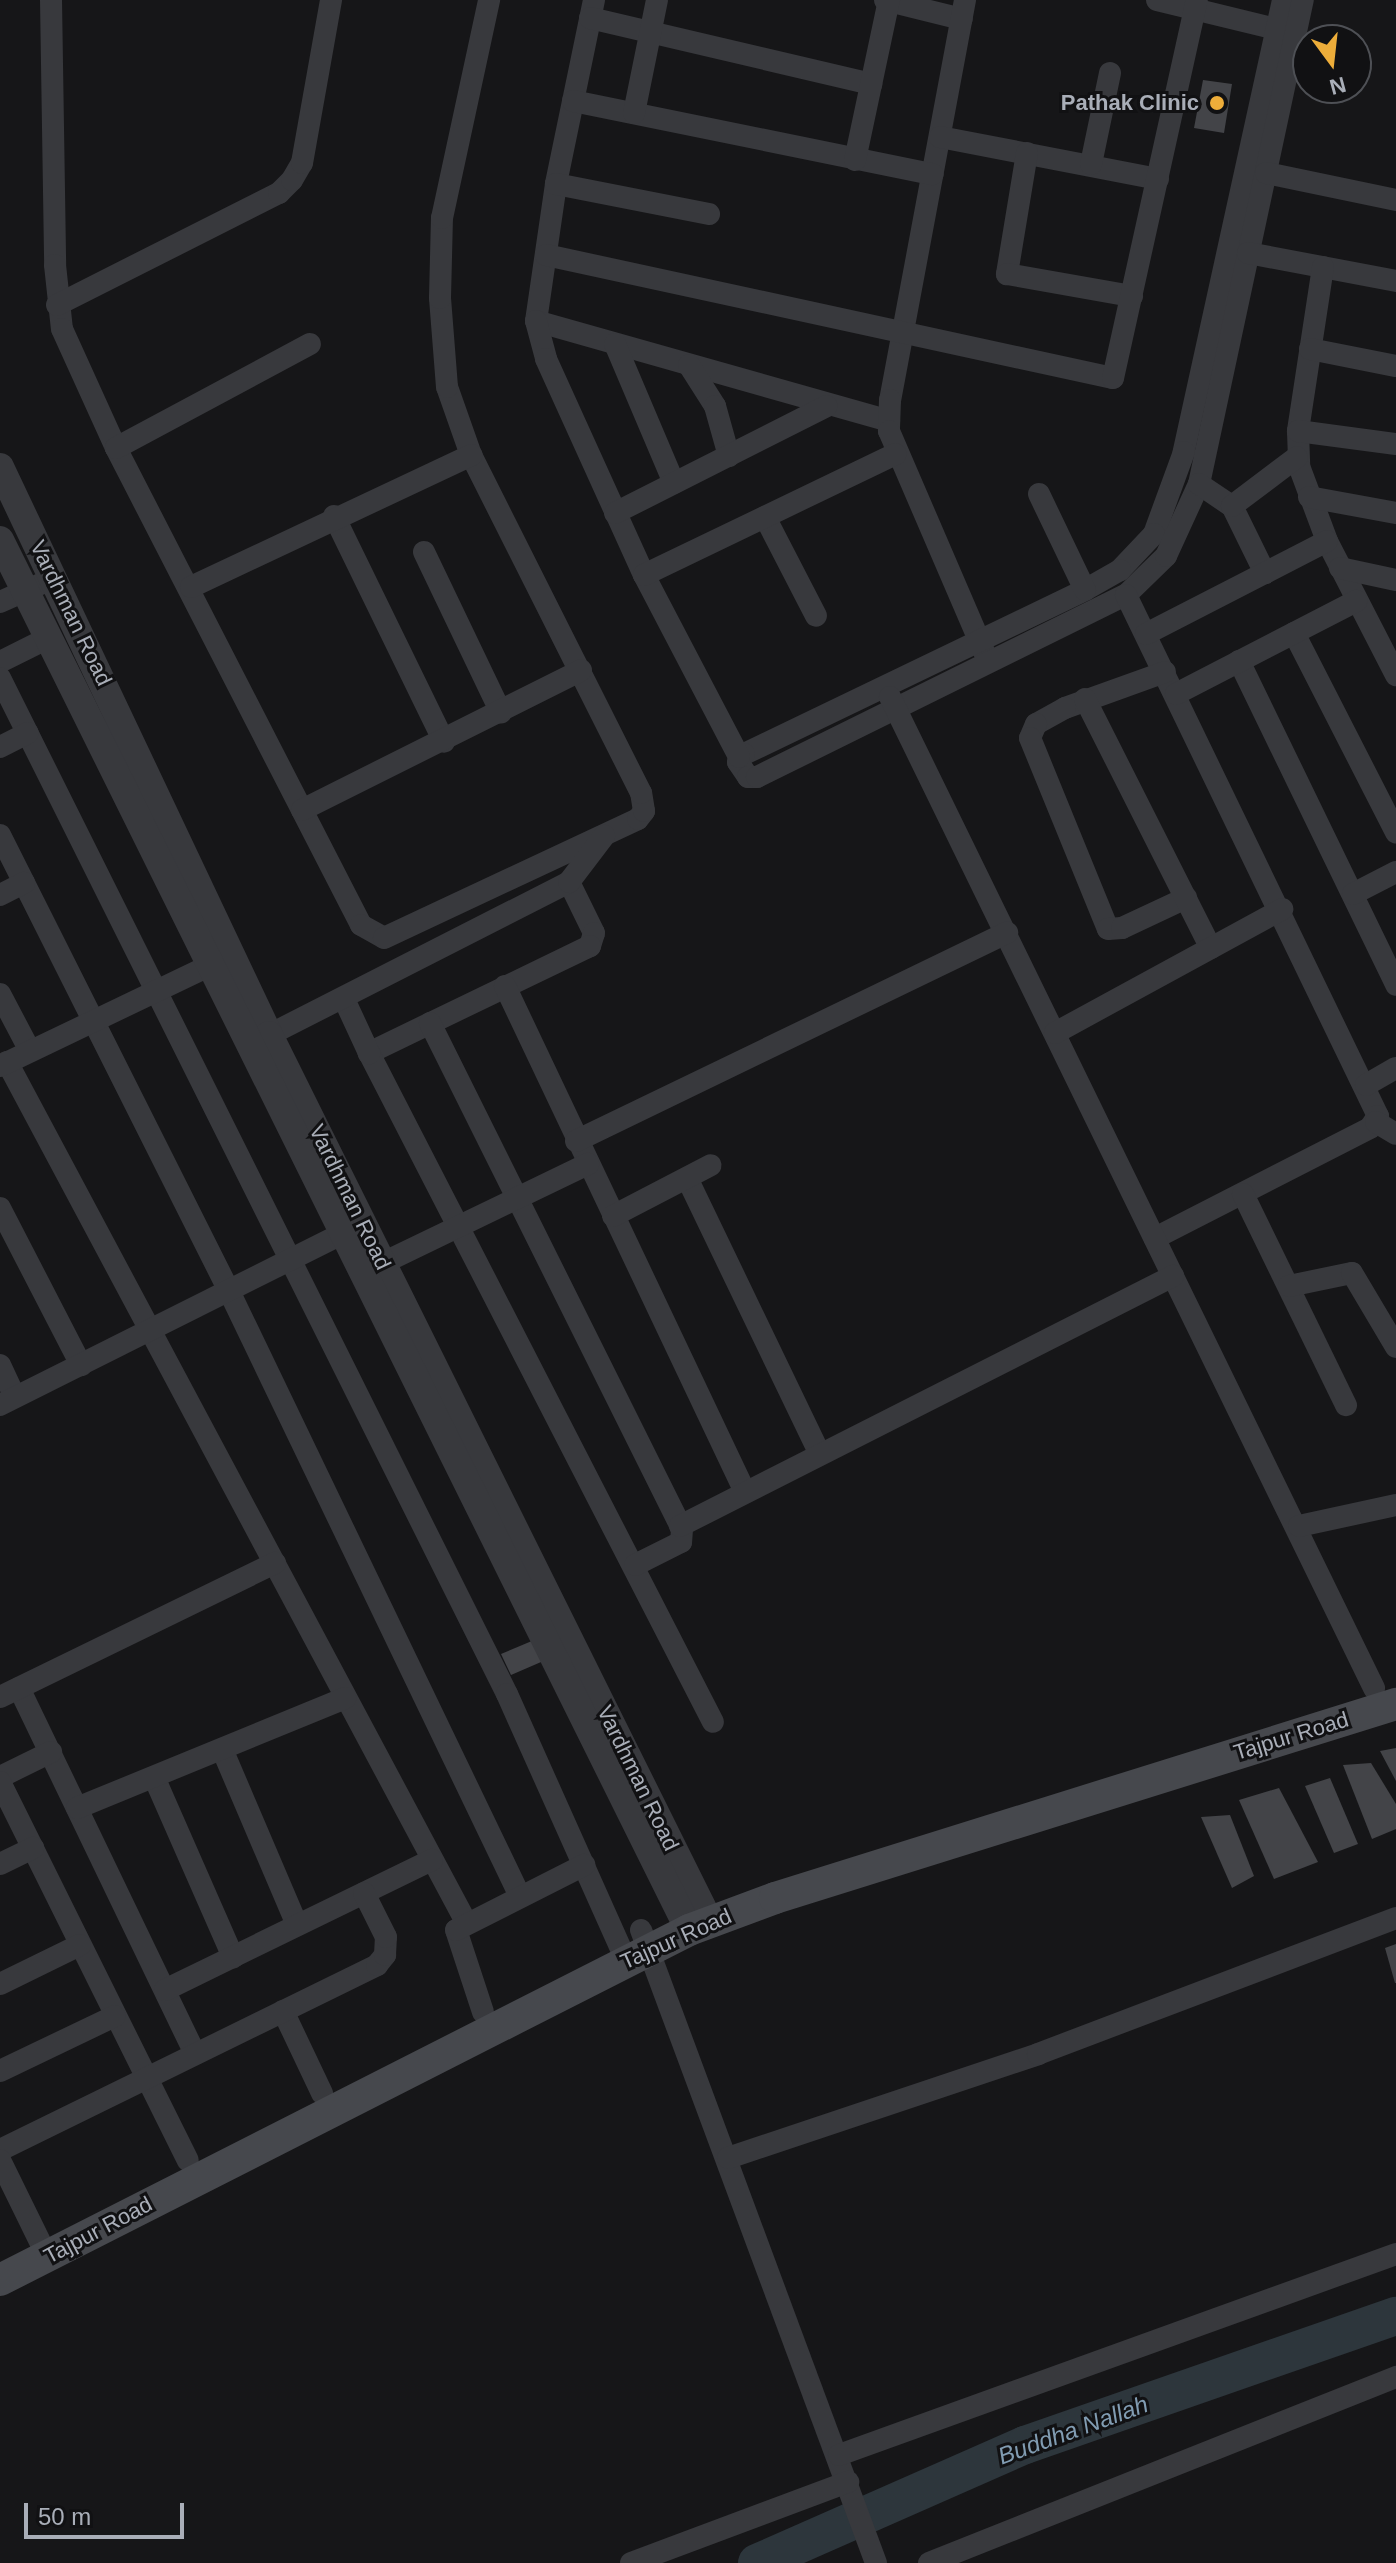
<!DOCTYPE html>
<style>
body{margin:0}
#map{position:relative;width:1396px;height:2563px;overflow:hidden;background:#161618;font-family:Helvetica,sans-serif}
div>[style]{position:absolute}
.river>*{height:38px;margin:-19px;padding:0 19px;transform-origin:19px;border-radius:19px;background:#2d363c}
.building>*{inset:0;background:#434448}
.minor>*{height:22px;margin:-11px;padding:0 11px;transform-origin:11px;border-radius:11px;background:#38393d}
.tertiary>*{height:28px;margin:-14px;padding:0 14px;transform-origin:14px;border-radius:14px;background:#38393d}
.secondary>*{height:32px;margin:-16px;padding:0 16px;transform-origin:16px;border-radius:16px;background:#46484d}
.dots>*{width:22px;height:22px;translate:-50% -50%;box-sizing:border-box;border:4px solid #111113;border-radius:50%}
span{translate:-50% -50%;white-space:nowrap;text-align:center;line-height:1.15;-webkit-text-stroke:6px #111113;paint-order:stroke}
.poi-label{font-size:22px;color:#a9aeb8;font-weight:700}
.right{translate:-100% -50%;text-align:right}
.street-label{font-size:22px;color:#a9aeb8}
.water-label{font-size:24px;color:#819cb2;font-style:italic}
.north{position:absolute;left:1292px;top:24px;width:80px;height:80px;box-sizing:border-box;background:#111113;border:2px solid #4e5055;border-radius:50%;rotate:165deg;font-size:22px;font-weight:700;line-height:32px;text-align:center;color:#a9aeb8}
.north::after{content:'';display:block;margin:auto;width:28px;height:36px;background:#edad3a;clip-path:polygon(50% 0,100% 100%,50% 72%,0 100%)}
.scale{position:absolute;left:24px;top:2503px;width:160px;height:36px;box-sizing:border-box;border:4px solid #a9aeb8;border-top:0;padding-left:10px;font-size:24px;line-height:28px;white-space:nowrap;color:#a9aeb8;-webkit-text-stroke:6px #111113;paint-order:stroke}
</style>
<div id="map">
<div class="river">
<div style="left:757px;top:2563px;width:293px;rotate:-23.8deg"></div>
<div style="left:1025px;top:2445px;width:393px;rotate:-19.2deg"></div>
</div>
<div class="building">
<div style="clip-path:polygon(1203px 80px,1232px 84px,1224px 133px,1194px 128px)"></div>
<div style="clip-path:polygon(539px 1638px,548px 1659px,511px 1675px,501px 1654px)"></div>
<div style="clip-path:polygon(1396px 1748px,1396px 1781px,1380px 1751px)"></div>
<div style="clip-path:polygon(1371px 1763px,1396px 1804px,1396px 1829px,1372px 1839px,1343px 1765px)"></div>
<div style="clip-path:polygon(1330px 1778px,1358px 1844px,1334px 1853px,1305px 1786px)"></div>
<div style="clip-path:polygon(1279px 1788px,1318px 1862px,1274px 1879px,1239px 1800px)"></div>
<div style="clip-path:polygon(1230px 1815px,1254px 1876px,1232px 1888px,1201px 1817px)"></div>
<div style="clip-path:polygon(1396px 1944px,1396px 1983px,1395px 1983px,1385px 1948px)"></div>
</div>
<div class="minor">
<div style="left:51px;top:0;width:265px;rotate:89.1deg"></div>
<div style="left:55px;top:265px;width:64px;rotate:83.8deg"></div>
<div style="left:62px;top:329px;width:131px;rotate:65.6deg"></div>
<div style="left:116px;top:448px;width:536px;rotate:62.81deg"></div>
<div style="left:361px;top:925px;width:26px;rotate:29deg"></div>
<div style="left:384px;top:938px;width:280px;rotate:-25.1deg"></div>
<div style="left:638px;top:819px;width:10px;rotate:-53deg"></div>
<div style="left:644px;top:811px;width:18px;rotate:-99deg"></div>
<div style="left:641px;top:793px;width:378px;rotate:-116.7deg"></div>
<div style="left:471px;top:455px;width:72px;rotate:-109.4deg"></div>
<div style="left:447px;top:387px;width:89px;rotate:-94.5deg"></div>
<div style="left:440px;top:298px;width:80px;rotate:-88.6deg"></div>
<div style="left:442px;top:218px;width:223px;rotate:-77.8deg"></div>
<div style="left:594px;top:0;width:188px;rotate:101.7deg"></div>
<div style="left:556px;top:184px;width:138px;rotate:98.3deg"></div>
<div style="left:536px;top:321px;width:367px;rotate:15.8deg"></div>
<div style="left:885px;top:0;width:79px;rotate:13.9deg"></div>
<div style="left:965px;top:0;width:407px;rotate:100.6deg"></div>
<div style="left:890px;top:400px;width:31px;rotate:92deg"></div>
<div style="left:889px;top:431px;width:241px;rotate:66.7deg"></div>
<div style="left:1157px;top:0;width:135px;rotate:13.7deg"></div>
<div style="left:1283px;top:0;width:463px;rotate:102.4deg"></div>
<div style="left:1184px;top:452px;width:87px;rotate:110.1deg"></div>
<div style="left:1154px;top:534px;width:50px;rotate:133.4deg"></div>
<div style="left:1120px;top:570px;width:40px;rotate:150.3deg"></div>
<div style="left:1085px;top:590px;width:378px;rotate:154.3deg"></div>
<div style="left:744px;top:754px;width:10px;rotate:127deg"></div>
<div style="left:738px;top:762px;width:18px;rotate:56deg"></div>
<div style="left:748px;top:777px;width:9px"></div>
<div style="left:757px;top:777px;width:411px;rotate:-26.3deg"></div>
<div style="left:1126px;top:595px;width:56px;rotate:-44.3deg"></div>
<div style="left:1166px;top:556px;width:79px;rotate:-65.4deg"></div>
<div style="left:1199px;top:484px;width:495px;rotate:-77.9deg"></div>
<div style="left:590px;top:18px;width:289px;rotate:13.2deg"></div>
<div style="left:573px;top:101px;width:367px;rotate:11.5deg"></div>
<div style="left:634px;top:113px;width:115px;rotate:-78.5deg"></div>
<div style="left:940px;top:137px;width:222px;rotate:10.9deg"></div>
<div style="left:1027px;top:153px;width:123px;rotate:99.4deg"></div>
<div style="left:1007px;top:274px;width:127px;rotate:10deg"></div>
<div style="left:855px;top:160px;width:164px;rotate:-78deg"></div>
<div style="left:1091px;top:164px;width:93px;rotate:-78.2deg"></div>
<div style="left:1266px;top:173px;width:133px;rotate:11.7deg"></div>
<div style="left:556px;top:184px;width:156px;rotate:11.1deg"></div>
<div style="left:1248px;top:253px;width:151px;rotate:10.7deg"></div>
<div style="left:546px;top:255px;width:580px;rotate:12.24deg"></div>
<div style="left:1113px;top:378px;width:387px;rotate:-77.5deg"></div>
<div style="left:1323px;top:267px;width:166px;rotate:98.7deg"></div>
<div style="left:1298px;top:431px;width:35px;rotate:88deg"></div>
<div style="left:1299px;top:466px;width:80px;rotate:69.5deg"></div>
<div style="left:1327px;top:541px;width:151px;rotate:62.8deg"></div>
<div style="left:57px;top:305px;width:249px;rotate:-26.8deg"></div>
<div style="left:279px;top:193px;width:18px;rotate:-45deg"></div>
<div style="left:292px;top:180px;width:20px;rotate:-60deg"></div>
<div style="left:302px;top:163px;width:166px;rotate:-79.9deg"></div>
<div style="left:536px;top:321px;width:39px;rotate:75deg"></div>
<div style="left:546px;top:359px;width:237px;rotate:65.6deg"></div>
<div style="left:644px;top:575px;width:205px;rotate:62.4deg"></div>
<div style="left:615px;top:344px;width:151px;rotate:67deg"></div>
<div style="left:1310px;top:349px;width:88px;rotate:11.2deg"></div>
<div style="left:689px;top:365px;width:49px;rotate:57.6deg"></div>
<div style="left:715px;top:406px;width:52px;rotate:74.4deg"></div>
<div style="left:1298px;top:431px;width:99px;rotate:7.6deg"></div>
<div style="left:116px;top:448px;width:220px;rotate:-28.2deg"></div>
<div style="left:1199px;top:484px;width:40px;rotate:34deg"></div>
<div style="left:1232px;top:506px;width:75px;rotate:63.8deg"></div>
<div style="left:1039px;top:494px;width:106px;rotate:64.4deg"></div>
<div style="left:1309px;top:497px;width:88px;rotate:10.4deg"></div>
<div style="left:1232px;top:506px;width:81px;rotate:-37deg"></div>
<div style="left:615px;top:513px;width:237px;rotate:-26.8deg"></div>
<div style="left:334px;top:516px;width:251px;rotate:64deg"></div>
<div style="left:765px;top:517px;width:111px;rotate:62.7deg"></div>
<div style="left:424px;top:552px;width:178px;rotate:64.4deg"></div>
<div style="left:1340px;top:568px;width:57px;rotate:12.1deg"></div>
<div style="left:644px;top:575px;width:279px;rotate:-25.7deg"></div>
<div style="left:191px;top:587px;width:310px;rotate:-25.2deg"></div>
<div style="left:1126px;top:595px;width:579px;rotate:64.19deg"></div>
<div style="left:1378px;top:1116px;width:14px;rotate:124deg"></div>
<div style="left:1370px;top:1128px;width:242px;rotate:152.9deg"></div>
<div style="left:0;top:602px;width:59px;rotate:-24deg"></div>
<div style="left:1294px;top:633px;width:224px;rotate:62.9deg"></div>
<div style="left:1146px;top:634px;width:203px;rotate:-27.2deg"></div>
<div style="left:1239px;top:661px;width:360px;rotate:64.1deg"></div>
<div style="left:0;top:662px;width:54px;rotate:-26.6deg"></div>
<div style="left:1165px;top:672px;width:106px;rotate:160.2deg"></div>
<div style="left:1065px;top:708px;width:33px;rotate:151deg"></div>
<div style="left:1036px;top:724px;width:15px;rotate:113deg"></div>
<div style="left:1030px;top:738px;width:206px;rotate:67.8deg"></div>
<div style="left:1108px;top:929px;width:14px;rotate:-4deg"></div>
<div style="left:1122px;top:928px;width:71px;rotate:-25.1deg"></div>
<div style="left:0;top:678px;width:1135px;rotate:63.48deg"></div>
<div style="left:507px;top:1694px;width:291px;rotate:65.9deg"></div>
<div style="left:1176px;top:694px;width:203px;rotate:-27.3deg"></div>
<div style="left:890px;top:697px;width:1103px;rotate:63.97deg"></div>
<div style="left:1085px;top:699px;width:279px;rotate:63.2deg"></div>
<div style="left:0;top:747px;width:31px;rotate:-27deg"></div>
<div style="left:302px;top:810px;width:312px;rotate:-26.6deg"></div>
<div style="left:0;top:835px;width:510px;rotate:63.33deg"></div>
<div style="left:229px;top:1291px;width:669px;rotate:64.32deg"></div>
<div style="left:569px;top:882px;width:57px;rotate:63.9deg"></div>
<div style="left:594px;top:933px;width:14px;rotate:107deg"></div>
<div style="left:590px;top:946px;width:246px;rotate:154.2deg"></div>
<div style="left:369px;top:1053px;width:752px;rotate:62.79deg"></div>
<div style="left:1353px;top:894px;width:48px;rotate:-27.1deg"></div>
<div style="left:0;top:895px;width:27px;rotate:-27deg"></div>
<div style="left:505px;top:986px;width:560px;rotate:64.62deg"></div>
<div style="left:0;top:994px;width:64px;rotate:62.2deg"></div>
<div style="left:344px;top:999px;width:60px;rotate:65.2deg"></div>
<div style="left:430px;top:1023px;width:565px;rotate:63.53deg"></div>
<div style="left:682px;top:1529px;width:13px;rotate:94deg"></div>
<div style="left:681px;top:1542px;width:51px;rotate:153.4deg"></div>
<div style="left:1055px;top:1033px;width:259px;rotate:-28.6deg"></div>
<div style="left:269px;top:1035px;width:337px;rotate:-27deg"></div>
<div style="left:569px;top:882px;width:58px;rotate:-52.7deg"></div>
<div style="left:7px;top:1062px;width:975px;rotate:61.91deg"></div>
<div style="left:0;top:1066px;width:247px;rotate:-25.6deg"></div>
<div style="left:1366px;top:1085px;width:34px;rotate:-30deg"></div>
<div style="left:1376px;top:1122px;width:23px;rotate:31deg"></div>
<div style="left:576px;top:1141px;width:479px;rotate:-25.8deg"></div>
<div style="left:687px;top:1178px;width:306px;rotate:64.3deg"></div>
<div style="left:1243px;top:1194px;width:235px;rotate:64deg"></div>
<div style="left:0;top:1208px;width:177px;rotate:62.7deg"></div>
<div style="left:613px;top:1216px;width:110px;rotate:-27.5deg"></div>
<div style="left:383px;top:1263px;width:228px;rotate:-25.8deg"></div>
<div style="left:1289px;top:1286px;width:64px;rotate:-11.7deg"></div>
<div style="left:1352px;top:1273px;width:86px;rotate:59.3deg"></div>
<div style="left:0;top:1365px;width:35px;rotate:65deg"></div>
<div style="left:0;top:1405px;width:385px;rotate:-26.6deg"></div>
<div style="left:680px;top:1526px;width:553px;rotate:-26.89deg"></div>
<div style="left:1299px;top:1526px;width:99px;rotate:-12.2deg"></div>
<div style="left:19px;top:1688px;width:406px;rotate:64.3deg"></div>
<div style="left:0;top:1697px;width:306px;rotate:-26deg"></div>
<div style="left:222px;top:1749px;width:191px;rotate:66.9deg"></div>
<div style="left:0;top:1777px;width:57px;rotate:-26.1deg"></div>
<div style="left:154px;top:1777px;width:197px;rotate:66.3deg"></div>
<div style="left:0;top:1782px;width:422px;rotate:63.6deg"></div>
<div style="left:77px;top:1808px;width:290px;rotate:-22.3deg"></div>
<div style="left:0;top:1864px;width:37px;rotate:-26deg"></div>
<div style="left:641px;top:1930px;width:675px;rotate:69.63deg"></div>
<div style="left:0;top:1984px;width:89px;rotate:-26deg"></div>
<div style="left:165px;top:1990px;width:297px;rotate:-26deg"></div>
<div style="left:283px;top:2011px;width:91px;rotate:64.6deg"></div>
<div style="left:483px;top:2012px;width:86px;rotate:-108.2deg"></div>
<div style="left:456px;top:1930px;width:144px;rotate:-26.9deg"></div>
<div style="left:0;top:2071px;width:127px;rotate:-25.6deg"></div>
<div style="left:0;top:2150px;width:420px;rotate:-26.1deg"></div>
<div style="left:377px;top:1965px;width:13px;rotate:-51deg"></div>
<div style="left:385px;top:1955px;width:18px;rotate:-87deg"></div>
<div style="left:386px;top:1937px;width:49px;rotate:-116.6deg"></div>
<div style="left:728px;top:2158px;width:327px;rotate:-18.5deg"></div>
<div style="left:1038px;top:2054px;width:383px;rotate:-20.8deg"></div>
<div style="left:0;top:2160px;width:107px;rotate:63.9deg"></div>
<div style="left:839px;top:2455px;width:592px;rotate:-19.84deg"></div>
<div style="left:631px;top:2563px;width:232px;rotate:-20.5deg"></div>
<div style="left:929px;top:2563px;width:503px;rotate:-21.72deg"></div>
</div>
<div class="tertiary">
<div style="left:0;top:467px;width:628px;rotate:64.66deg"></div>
<div style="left:269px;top:1035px;width:991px;rotate:63.59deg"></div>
<div style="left:0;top:540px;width:1551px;rotate:63.63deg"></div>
</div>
<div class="secondary">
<div style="left:0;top:2280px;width:773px;rotate:-26.93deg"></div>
<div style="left:689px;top:1930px;width:92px;rotate:-20.4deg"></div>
<div style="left:775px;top:1898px;width:651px;rotate:-17.35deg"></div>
</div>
<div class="dots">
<div style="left:1217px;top:103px;background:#edad3a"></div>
</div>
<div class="poi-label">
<span class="right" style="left:1199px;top:103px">Pathak Clinic</span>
</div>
<div class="street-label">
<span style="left:71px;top:613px;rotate:64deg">Vardhman Road</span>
<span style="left:350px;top:1197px;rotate:64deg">Vardhman Road</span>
<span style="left:1291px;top:1736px;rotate:-17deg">Tajpur Road</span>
<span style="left:638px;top:1778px;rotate:64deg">Vardhman Road</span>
<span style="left:676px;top:1939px;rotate:-24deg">Tajpur Road</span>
<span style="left:98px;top:2230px;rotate:-28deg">Tajpur Road</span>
</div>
<div class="water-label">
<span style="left:1073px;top:2430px;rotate:-20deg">Buddha Nallah</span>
</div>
<div class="north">N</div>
<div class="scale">50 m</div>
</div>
